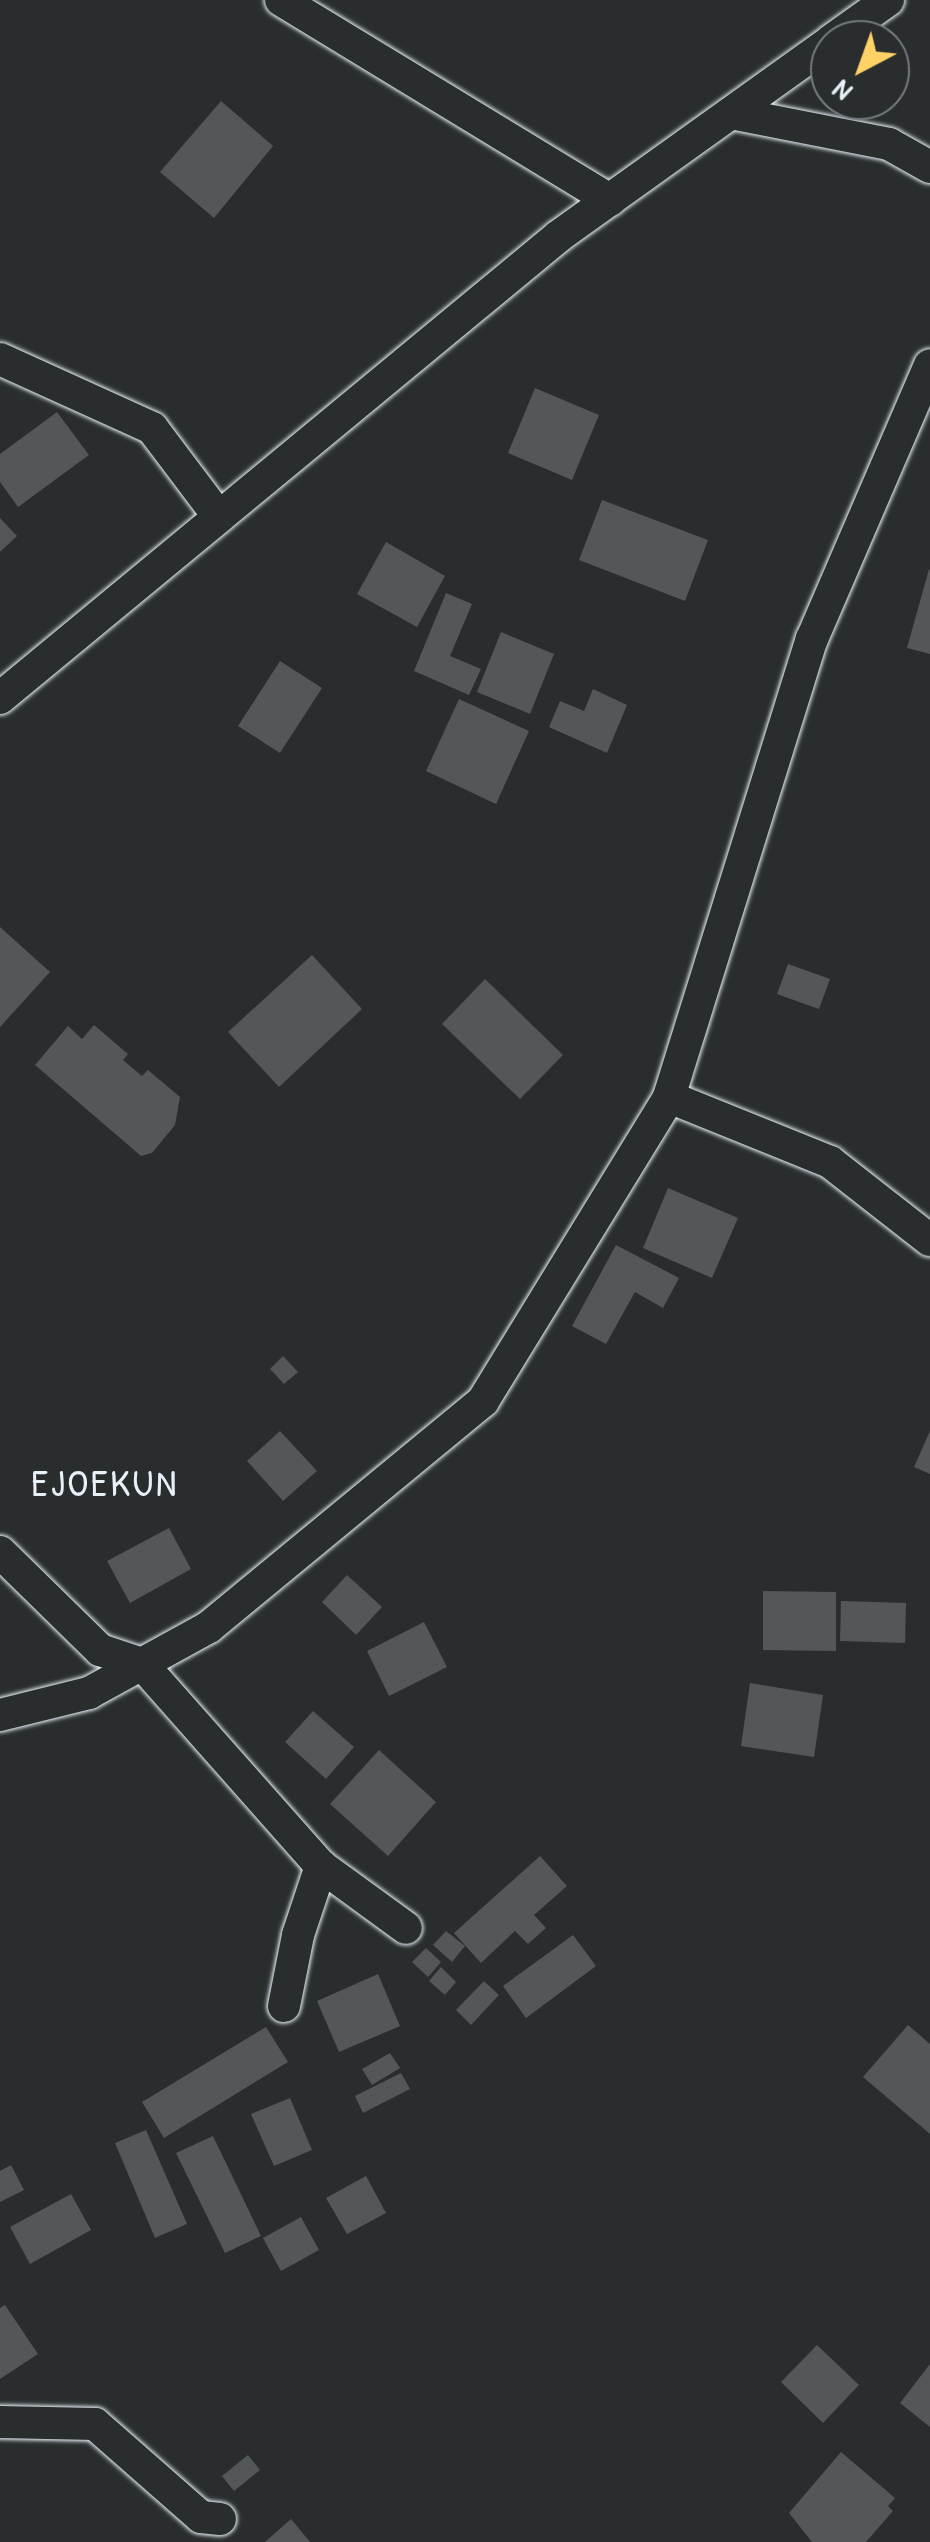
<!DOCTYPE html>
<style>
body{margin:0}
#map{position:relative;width:930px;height:2542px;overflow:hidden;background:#2a2d2e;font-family:"Patrick Hand",sans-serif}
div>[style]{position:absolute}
.building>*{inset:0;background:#535759}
.roads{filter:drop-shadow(0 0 2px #e8f1f8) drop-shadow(0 0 2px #e8f1f8)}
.minor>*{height:32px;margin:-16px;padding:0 16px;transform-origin:16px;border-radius:16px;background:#2a2d2e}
span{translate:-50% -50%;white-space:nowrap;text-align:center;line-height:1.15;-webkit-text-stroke:9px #2a2d2e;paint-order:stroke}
.quarter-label{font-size:38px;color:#e8f1f8;letter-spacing:2.5px}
.north{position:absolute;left:810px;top:20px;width:100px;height:100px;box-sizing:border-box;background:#2a2d2e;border:2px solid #767b7f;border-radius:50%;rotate:221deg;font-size:28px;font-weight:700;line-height:40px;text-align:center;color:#e8f1f8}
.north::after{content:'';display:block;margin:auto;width:35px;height:45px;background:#ffd166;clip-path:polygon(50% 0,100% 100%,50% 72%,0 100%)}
</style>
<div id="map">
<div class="building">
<div style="clip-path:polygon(221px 101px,273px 146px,214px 218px,160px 172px)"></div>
<div style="clip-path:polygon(535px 388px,599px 415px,572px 480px,508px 453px)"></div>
<div style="clip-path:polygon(57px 412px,89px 455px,18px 507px,0 482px,0 454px)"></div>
<div style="clip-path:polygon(602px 500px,708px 540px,685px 601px,579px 560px)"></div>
<div style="clip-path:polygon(0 518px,17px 536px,0 552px)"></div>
<div style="clip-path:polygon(386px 542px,445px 576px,417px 627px,357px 594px)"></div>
<div style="clip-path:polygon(929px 569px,930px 570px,930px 654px,907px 648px)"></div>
<div style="clip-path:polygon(446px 593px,472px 604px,450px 656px,481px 669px,469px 695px,414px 671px)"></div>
<div style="clip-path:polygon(501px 632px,554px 654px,530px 714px,477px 692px)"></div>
<div style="clip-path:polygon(280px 661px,322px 688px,280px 753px,238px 726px)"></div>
<div style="clip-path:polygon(593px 689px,627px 705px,607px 753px,549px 727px,560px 701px,584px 711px)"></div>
<div style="clip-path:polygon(459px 699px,529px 731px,496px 804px,426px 771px)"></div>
<div style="clip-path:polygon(0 927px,50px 972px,0 1027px)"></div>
<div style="clip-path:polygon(312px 955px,362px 1009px,279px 1087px,228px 1032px)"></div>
<div style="clip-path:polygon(788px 964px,830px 979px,819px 1009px,777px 994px)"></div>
<div style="clip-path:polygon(485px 979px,563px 1055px,520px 1099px,442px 1024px)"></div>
<div style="clip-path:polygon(94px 1025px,128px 1054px,123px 1060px,142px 1076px,148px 1070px,180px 1097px,175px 1125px,152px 1153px,141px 1156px,35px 1065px,68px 1026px,82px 1039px)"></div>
<div style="clip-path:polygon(668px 1188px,738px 1218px,712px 1278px,643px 1248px)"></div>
<div style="clip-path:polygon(616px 1245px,679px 1278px,663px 1308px,635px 1292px,606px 1344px,572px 1326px)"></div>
<div style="clip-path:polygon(283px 1356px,298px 1372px,284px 1384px,270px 1369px)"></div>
<div style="clip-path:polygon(280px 1431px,317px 1471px,283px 1501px,247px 1461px)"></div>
<div style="clip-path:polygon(930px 1431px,930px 1474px,914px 1467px)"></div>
<div style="clip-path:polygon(169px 1528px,191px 1569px,130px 1603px,107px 1561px)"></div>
<div style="clip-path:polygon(347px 1575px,382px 1607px,356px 1635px,322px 1602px)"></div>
<div style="clip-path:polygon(763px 1591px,836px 1592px,836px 1651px,763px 1650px)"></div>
<div style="clip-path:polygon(841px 1601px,906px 1603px,905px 1643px,840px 1641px)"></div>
<div style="clip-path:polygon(424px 1622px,447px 1667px,389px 1696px,367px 1651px)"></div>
<div style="clip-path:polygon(750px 1683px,823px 1695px,814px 1757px,741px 1746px)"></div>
<div style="clip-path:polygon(313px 1711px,354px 1747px,326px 1779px,285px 1742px)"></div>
<div style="clip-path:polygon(379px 1750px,436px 1802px,388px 1856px,330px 1804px)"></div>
<div style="clip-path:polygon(540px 1856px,567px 1886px,534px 1915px,546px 1928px,528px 1944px,515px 1931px,481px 1963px,454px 1933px)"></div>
<div style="clip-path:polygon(446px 1931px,465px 1946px,452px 1962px,433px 1945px)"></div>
<div style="clip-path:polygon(573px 1935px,596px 1966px,526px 2018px,503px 1986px)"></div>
<div style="clip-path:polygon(426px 1948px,441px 1962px,428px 1977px,412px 1962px)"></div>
<div style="clip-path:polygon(441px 1967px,456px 1982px,445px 1995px,429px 1981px)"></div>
<div style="clip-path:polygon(378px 1974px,400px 2026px,339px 2052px,317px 2001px)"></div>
<div style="clip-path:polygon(484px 1981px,499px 1995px,471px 2025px,456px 2010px)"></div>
<div style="clip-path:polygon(908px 2025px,930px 2044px,930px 2134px,863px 2077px)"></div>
<div style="clip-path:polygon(266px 2027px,288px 2062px,164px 2138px,142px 2102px)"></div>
<div style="clip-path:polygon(390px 2053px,400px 2068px,372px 2085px,362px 2069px)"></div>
<div style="clip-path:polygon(401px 2073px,410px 2089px,363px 2113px,355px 2096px)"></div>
<div style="clip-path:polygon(290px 2098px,312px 2150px,274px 2166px,251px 2114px)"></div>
<div style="clip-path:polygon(146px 2130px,187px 2224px,155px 2238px,115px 2143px)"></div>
<div style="clip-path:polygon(213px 2136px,261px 2236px,225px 2253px,176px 2153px)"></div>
<div style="clip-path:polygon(11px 2165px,24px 2190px,0 2202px,0 2171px)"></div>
<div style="clip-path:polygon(366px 2176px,386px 2213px,347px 2234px,326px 2198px)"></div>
<div style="clip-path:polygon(71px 2194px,91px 2230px,30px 2264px,10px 2227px)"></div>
<div style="clip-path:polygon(301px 2217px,319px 2250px,281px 2271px,263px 2238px)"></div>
<div style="clip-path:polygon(5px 2305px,38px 2354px,0 2379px,0 2308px)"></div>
<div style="clip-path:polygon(817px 2345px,859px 2385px,823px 2423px,781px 2382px)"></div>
<div style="clip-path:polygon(930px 2364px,930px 2427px,900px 2403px)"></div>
<div style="clip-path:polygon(841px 2452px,895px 2498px,888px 2506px,893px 2511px,866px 2542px,812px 2542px,789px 2513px)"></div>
<div style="clip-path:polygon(248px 2455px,260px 2470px,234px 2491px,222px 2476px)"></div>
<div style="clip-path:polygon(291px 2519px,310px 2542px,265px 2542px)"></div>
</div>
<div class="roads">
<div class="minor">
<div style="left:281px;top:0;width:385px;rotate:31.3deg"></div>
<div style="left:832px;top:40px;width:69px;rotate:-35.5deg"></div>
<div style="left:731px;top:113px;width:161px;rotate:11.1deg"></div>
<div style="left:889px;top:144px;width:47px;rotate:29.3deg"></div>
<div style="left:0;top:359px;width:167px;rotate:24.4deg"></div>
<div style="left:152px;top:428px;width:111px;rotate:53deg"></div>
<div style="left:0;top:698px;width:725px;rotate:-39.57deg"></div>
<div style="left:559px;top:236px;width:333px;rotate:-35.6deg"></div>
<div style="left:669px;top:1097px;width:174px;rotate:22deg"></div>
<div style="left:830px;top:1162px;width:127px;rotate:38deg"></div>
<div style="left:0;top:1552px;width:140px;rotate:44.4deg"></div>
<div style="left:100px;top:1650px;width:44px;rotate:18.4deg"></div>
<div style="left:142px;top:1664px;width:270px;rotate:48.5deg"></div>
<div style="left:321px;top:1866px;width:105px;rotate:36.1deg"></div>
<div style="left:0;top:1715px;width:92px;rotate:-13.9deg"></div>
<div style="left:89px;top:1693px;width:137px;rotate:-28.8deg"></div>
<div style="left:209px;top:1627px;width:355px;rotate:-39.5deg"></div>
<div style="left:483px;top:1401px;width:356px;rotate:-58.5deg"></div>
<div style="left:669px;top:1097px;width:480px;rotate:-72.7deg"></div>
<div style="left:812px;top:639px;width:298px;rotate:-66.7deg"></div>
<div style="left:284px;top:2006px;width:72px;rotate:-78.8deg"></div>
<div style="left:298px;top:1935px;width:73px;rotate:-71.6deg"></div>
<div style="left:0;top:2422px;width:95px;rotate:1.2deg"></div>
<div style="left:95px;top:2424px;width:141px;rotate:41.3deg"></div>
<div style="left:201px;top:2517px;width:19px;rotate:6deg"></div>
</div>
</div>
<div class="quarter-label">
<span style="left:105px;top:1483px">EJOEKUN</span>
</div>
<div class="north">N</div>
</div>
